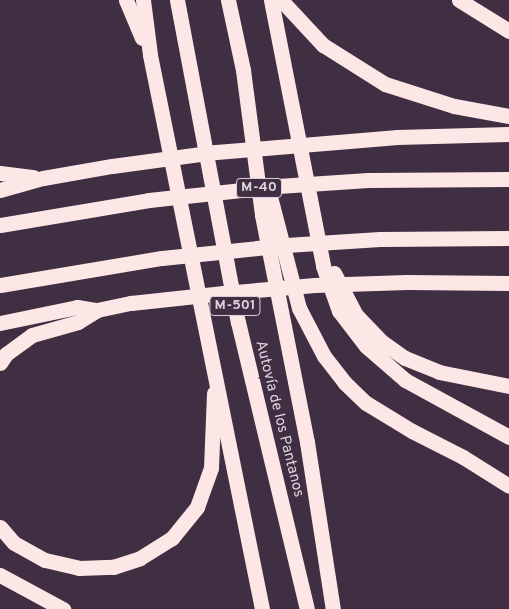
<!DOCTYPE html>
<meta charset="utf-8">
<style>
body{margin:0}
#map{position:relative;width:509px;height:609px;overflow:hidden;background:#402f42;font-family:Overpass,sans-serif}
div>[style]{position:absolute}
.highway>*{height:15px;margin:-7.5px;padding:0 7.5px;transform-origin:7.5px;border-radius:7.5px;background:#fde7e6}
.highway-bridge>*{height:15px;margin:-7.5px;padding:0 7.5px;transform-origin:7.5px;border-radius:7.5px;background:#fde7e6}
span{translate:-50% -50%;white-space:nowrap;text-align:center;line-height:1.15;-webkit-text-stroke:5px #402f42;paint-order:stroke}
.shield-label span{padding:1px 4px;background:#402f42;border:1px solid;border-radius:4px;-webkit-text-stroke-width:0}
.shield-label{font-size:14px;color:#dcd1dd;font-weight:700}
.street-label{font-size:15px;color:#dcd1dd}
</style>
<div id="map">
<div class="highway">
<div style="left:126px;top:0;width:41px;rotate:67.2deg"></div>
<div style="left:143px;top:0;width:55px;rotate:82.7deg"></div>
<div style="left:150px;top:55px;width:565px;rotate:78.57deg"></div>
<div style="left:177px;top:0;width:328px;rotate:79.3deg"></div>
<div style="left:238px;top:322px;width:295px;rotate:76.5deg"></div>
<div style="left:228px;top:0;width:72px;rotate:77.9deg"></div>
<div style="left:243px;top:70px;width:146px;rotate:82.5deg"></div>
<div style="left:262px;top:215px;width:231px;rotate:78.8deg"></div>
<div style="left:307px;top:442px;width:169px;rotate:81.2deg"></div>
<div style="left:271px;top:0;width:271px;rotate:78.9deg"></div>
<div style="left:323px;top:266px;width:48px;rotate:70.4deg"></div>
<div style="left:339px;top:311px;width:44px;rotate:52.4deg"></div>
<div style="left:366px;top:346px;width:52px;rotate:41.1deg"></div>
<div style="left:405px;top:380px;width:119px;rotate:28.7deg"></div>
<div style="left:281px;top:0;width:62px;rotate:47deg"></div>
<div style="left:323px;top:45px;width:73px;rotate:32.2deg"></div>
<div style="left:385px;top:84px;width:72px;rotate:17.7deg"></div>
<div style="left:454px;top:106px;width:56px;rotate:10.3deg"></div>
<div style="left:459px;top:0;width:59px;rotate:31.8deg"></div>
<div style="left:397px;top:137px;width:112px;rotate:-1.5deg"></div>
<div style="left:0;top:173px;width:34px;rotate:7deg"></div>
<div style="left:368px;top:180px;width:141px;rotate:-0.4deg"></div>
<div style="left:268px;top:189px;width:123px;rotate:75.4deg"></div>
<div style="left:299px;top:308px;width:54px;rotate:62.5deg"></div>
<div style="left:324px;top:356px;width:34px;rotate:52deg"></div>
<div style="left:345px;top:383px;width:29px;rotate:44deg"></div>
<div style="left:366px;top:403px;width:54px;rotate:31.3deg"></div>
<div style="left:412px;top:431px;width:57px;rotate:27deg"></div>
<div style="left:463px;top:457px;width:54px;rotate:32.2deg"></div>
<div style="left:0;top:190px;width:45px;rotate:-15.6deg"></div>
<div style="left:43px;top:178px;width:70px;rotate:-9.9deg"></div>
<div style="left:0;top:225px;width:151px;rotate:-9.5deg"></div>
<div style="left:380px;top:239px;width:129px;rotate:-0.4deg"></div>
<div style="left:334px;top:273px;width:47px;rotate:62.4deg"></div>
<div style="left:356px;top:315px;width:37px;rotate:46deg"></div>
<div style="left:382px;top:342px;width:28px;rotate:35deg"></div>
<div style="left:405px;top:358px;width:37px;rotate:22deg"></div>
<div style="left:439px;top:372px;width:71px;rotate:11.3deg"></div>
<div style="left:407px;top:282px;width:102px;rotate:0.6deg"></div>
<div style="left:0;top:285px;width:164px;rotate:-9.5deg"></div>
<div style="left:0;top:323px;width:79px;rotate:-11.7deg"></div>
<div style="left:77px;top:307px;width:20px;rotate:9deg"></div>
<div style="left:97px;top:310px;width:35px;rotate:-12deg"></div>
<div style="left:0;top:363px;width:11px;rotate:-56deg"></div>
<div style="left:6px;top:354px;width:32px;rotate:-36deg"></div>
<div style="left:32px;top:335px;width:48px;rotate:-15.8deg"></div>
<div style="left:78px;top:322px;width:22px;rotate:-32deg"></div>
<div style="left:0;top:527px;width:21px;rotate:49deg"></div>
<div style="left:14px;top:543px;width:35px;rotate:29deg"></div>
<div style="left:45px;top:560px;width:35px;rotate:13deg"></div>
<div style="left:79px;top:568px;width:34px;rotate:-2deg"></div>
<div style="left:113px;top:567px;width:28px;rotate:-18deg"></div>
<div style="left:140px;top:558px;width:38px;rotate:-32deg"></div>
<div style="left:172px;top:538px;width:40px;rotate:-51deg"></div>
<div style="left:197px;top:507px;width:41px;rotate:-70.3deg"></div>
<div style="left:211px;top:468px;width:75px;rotate:-87.7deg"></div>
<div style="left:0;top:575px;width:72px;rotate:28.4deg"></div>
</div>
<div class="highway-bridge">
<div style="left:112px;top:166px;width:105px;rotate:-7.7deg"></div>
<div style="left:216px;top:152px;width:182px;rotate:-4.7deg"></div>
<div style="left:149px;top:200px;width:130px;rotate:-6.2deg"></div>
<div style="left:278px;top:186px;width:90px;rotate:-3.8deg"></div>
<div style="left:162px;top:258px;width:125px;rotate:-6deg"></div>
<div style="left:286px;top:245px;width:94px;rotate:-3.7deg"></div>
<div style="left:131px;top:303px;width:93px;rotate:-6.2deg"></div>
<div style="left:223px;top:293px;width:92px;rotate:-5deg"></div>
<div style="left:315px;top:285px;width:92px;rotate:-1.9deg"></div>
</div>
<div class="shield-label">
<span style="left:259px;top:188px">M-40</span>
<span style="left:235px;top:306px">M-501</span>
</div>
<div class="street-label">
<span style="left:279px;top:419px;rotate:76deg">Autovía de los Pantanos</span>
</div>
</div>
